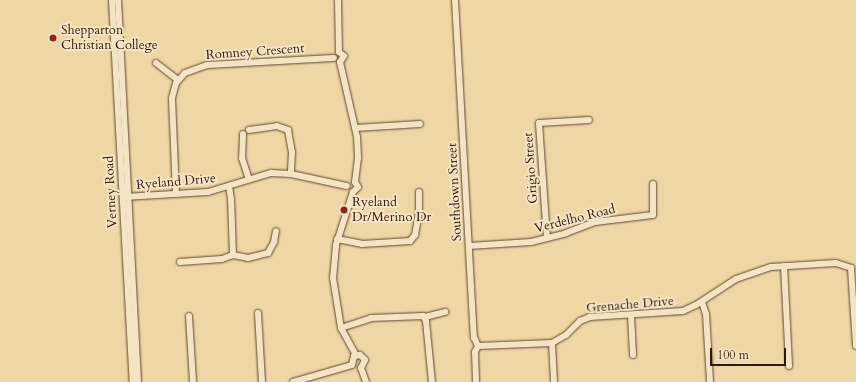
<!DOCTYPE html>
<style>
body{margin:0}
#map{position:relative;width:856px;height:382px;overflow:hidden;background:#efd6a5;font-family:Cardo,serif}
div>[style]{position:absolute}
.roads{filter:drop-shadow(0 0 1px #5e472e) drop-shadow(0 0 1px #5e472e)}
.minor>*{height:6px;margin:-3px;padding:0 3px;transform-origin:3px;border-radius:3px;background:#f5e4c4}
.dots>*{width:11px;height:11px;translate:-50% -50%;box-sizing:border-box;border:2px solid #f5e4c4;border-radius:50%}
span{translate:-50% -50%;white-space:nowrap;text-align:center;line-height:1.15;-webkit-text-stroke:4px #f5e4c4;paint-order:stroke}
.poi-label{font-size:13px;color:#2e1707}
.left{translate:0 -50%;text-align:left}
.street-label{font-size:13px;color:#2e1707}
.scale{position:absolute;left:710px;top:348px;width:76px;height:18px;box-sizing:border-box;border:2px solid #2e1707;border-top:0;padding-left:5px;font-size:12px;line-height:14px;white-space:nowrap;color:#2e1707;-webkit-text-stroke:3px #f5e4c4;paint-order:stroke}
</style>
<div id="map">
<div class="roads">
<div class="minor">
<div style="left:112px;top:0;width:383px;rotate:86.9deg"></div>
<div style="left:118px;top:0;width:383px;rotate:87deg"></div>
<div style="left:338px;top:0;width:52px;rotate:88.9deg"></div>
<div style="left:455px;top:0;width:338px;rotate:86.8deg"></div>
<div style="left:474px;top:337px;width:10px;rotate:66deg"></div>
<div style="left:478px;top:346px;width:7px;rotate:117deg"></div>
<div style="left:475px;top:352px;width:30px;rotate:88deg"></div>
<div style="left:339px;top:52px;width:6px;rotate:39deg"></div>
<div style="left:344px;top:56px;width:7px;rotate:124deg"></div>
<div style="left:340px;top:62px;width:77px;rotate:77.2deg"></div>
<div style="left:357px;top:137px;width:21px;rotate:87deg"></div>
<div style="left:358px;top:158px;width:24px;rotate:97deg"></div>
<div style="left:156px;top:63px;width:28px;rotate:38deg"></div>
<div style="left:356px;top:128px;width:64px;rotate:-3.6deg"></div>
<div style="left:249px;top:130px;width:28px;rotate:-8deg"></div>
<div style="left:277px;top:126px;width:12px;rotate:20deg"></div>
<div style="left:288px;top:130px;width:22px;rotate:80deg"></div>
<div style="left:292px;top:152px;width:22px;rotate:93deg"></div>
<div style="left:243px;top:134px;width:24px;rotate:92deg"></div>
<div style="left:242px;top:158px;width:22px;rotate:72deg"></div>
<div style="left:353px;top:192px;width:56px;rotate:107.8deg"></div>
<div style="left:336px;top:245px;width:33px;rotate:95deg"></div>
<div style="left:333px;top:278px;width:51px;rotate:80.9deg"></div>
<div style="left:341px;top:328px;width:31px;rotate:61deg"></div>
<div style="left:353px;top:192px;width:7px;rotate:-45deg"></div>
<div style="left:358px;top:187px;width:6px;rotate:-121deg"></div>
<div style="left:176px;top:194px;width:96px;rotate:-92.4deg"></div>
<div style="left:172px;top:98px;width:16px;rotate:-75deg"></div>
<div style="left:176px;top:83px;width:13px;rotate:-48deg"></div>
<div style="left:185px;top:73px;width:23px;rotate:-20deg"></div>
<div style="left:207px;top:65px;width:127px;rotate:-3.2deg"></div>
<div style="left:124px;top:197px;width:84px;rotate:-3.4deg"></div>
<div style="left:208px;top:192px;width:66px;rotate:-16.8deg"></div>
<div style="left:271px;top:173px;width:20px;rotate:3deg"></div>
<div style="left:291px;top:174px;width:57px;rotate:12.1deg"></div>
<div style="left:547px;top:238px;width:115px;rotate:-94deg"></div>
<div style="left:539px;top:123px;width:50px;rotate:-3.4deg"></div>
<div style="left:337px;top:239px;width:25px;rotate:11deg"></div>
<div style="left:362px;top:244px;width:48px;rotate:-3.6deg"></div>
<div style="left:410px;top:241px;width:8px;rotate:-50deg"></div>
<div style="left:415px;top:235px;width:23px;rotate:-80deg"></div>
<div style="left:419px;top:212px;width:20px;rotate:-90deg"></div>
<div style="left:469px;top:246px;width:62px;rotate:-3.7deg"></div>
<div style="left:531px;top:242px;width:36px;rotate:-14deg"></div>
<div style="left:566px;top:233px;width:31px;rotate:-21deg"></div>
<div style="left:595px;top:222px;width:58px;rotate:-6.9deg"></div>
<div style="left:653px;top:215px;width:31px;rotate:-90deg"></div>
<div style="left:233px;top:255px;width:15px;rotate:11deg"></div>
<div style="left:248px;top:258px;width:21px;rotate:-14deg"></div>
<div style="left:268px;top:253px;width:13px;rotate:-61deg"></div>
<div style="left:274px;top:242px;width:11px;rotate:-80deg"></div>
<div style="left:180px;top:262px;width:42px;rotate:-4.1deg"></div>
<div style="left:222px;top:259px;width:12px;rotate:-20deg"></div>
<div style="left:233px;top:255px;width:56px;rotate:-92deg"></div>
<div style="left:231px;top:199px;width:12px;rotate:-99deg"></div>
<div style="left:784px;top:266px;width:100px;rotate:87.1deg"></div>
<div style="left:702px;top:302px;width:13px;rotate:72deg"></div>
<div style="left:706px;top:314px;width:68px;rotate:86.6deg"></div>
<div style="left:258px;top:313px;width:69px;rotate:86.7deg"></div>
<div style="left:631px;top:315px;width:40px;rotate:87.1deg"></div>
<div style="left:189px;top:316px;width:66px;rotate:86.5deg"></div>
<div style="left:425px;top:317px;width:21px;rotate:-14deg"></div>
<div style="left:341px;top:328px;width:32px;rotate:-18deg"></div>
<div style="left:371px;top:318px;width:52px;rotate:-2.2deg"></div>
<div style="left:423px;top:316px;width:6px;rotate:59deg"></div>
<div style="left:426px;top:321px;width:61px;rotate:84.4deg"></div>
<div style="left:552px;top:343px;width:39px;rotate:87deg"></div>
<div style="left:478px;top:346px;width:74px;rotate:-2.3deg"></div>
<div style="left:552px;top:343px;width:16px;rotate:-30deg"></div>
<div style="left:566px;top:335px;width:20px;rotate:-45deg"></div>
<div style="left:580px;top:321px;width:11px;rotate:-22deg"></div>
<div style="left:590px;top:317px;width:93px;rotate:-3.7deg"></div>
<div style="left:683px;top:311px;width:14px;rotate:-25deg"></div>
<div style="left:696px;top:305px;width:48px;rotate:-33deg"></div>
<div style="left:736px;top:279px;width:37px;rotate:-19deg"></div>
<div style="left:771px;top:267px;width:65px;rotate:-3.5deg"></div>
<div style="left:836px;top:263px;width:16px;rotate:18deg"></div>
<div style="left:851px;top:268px;width:78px;rotate:86.3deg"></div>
<div style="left:352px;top:365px;width:9px;rotate:-77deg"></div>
<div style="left:354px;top:356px;width:6px;rotate:-9deg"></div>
<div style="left:360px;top:355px;width:7px;rotate:45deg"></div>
<div style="left:365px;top:360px;width:9px;rotate:117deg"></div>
<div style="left:361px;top:368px;width:15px;rotate:70deg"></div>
<div style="left:293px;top:382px;width:61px;rotate:-16.1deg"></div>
</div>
</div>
<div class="dots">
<div style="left:53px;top:38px;background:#8f2418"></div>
<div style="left:344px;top:210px;background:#8f2418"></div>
</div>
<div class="poi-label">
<span class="left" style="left:61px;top:38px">Shepparton<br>Christian College</span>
<span class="left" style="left:352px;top:210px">Ryeland<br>Dr/Merino Dr</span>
</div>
<div class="street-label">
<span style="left:255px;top:52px;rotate:-4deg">Romney Crescent</span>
<span style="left:531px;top:168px;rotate:-94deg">Grigio Street</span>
<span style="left:176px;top:182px;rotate:-5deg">Ryeland Drive</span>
<span style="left:111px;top:192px;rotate:-93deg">Verney Road</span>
<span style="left:455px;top:192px;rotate:-93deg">Southdown Street</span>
<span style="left:575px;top:219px;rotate:-14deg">Verdelho Road</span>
<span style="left:630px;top:305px;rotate:-5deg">Grenache Drive</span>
</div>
<div class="scale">100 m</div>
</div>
